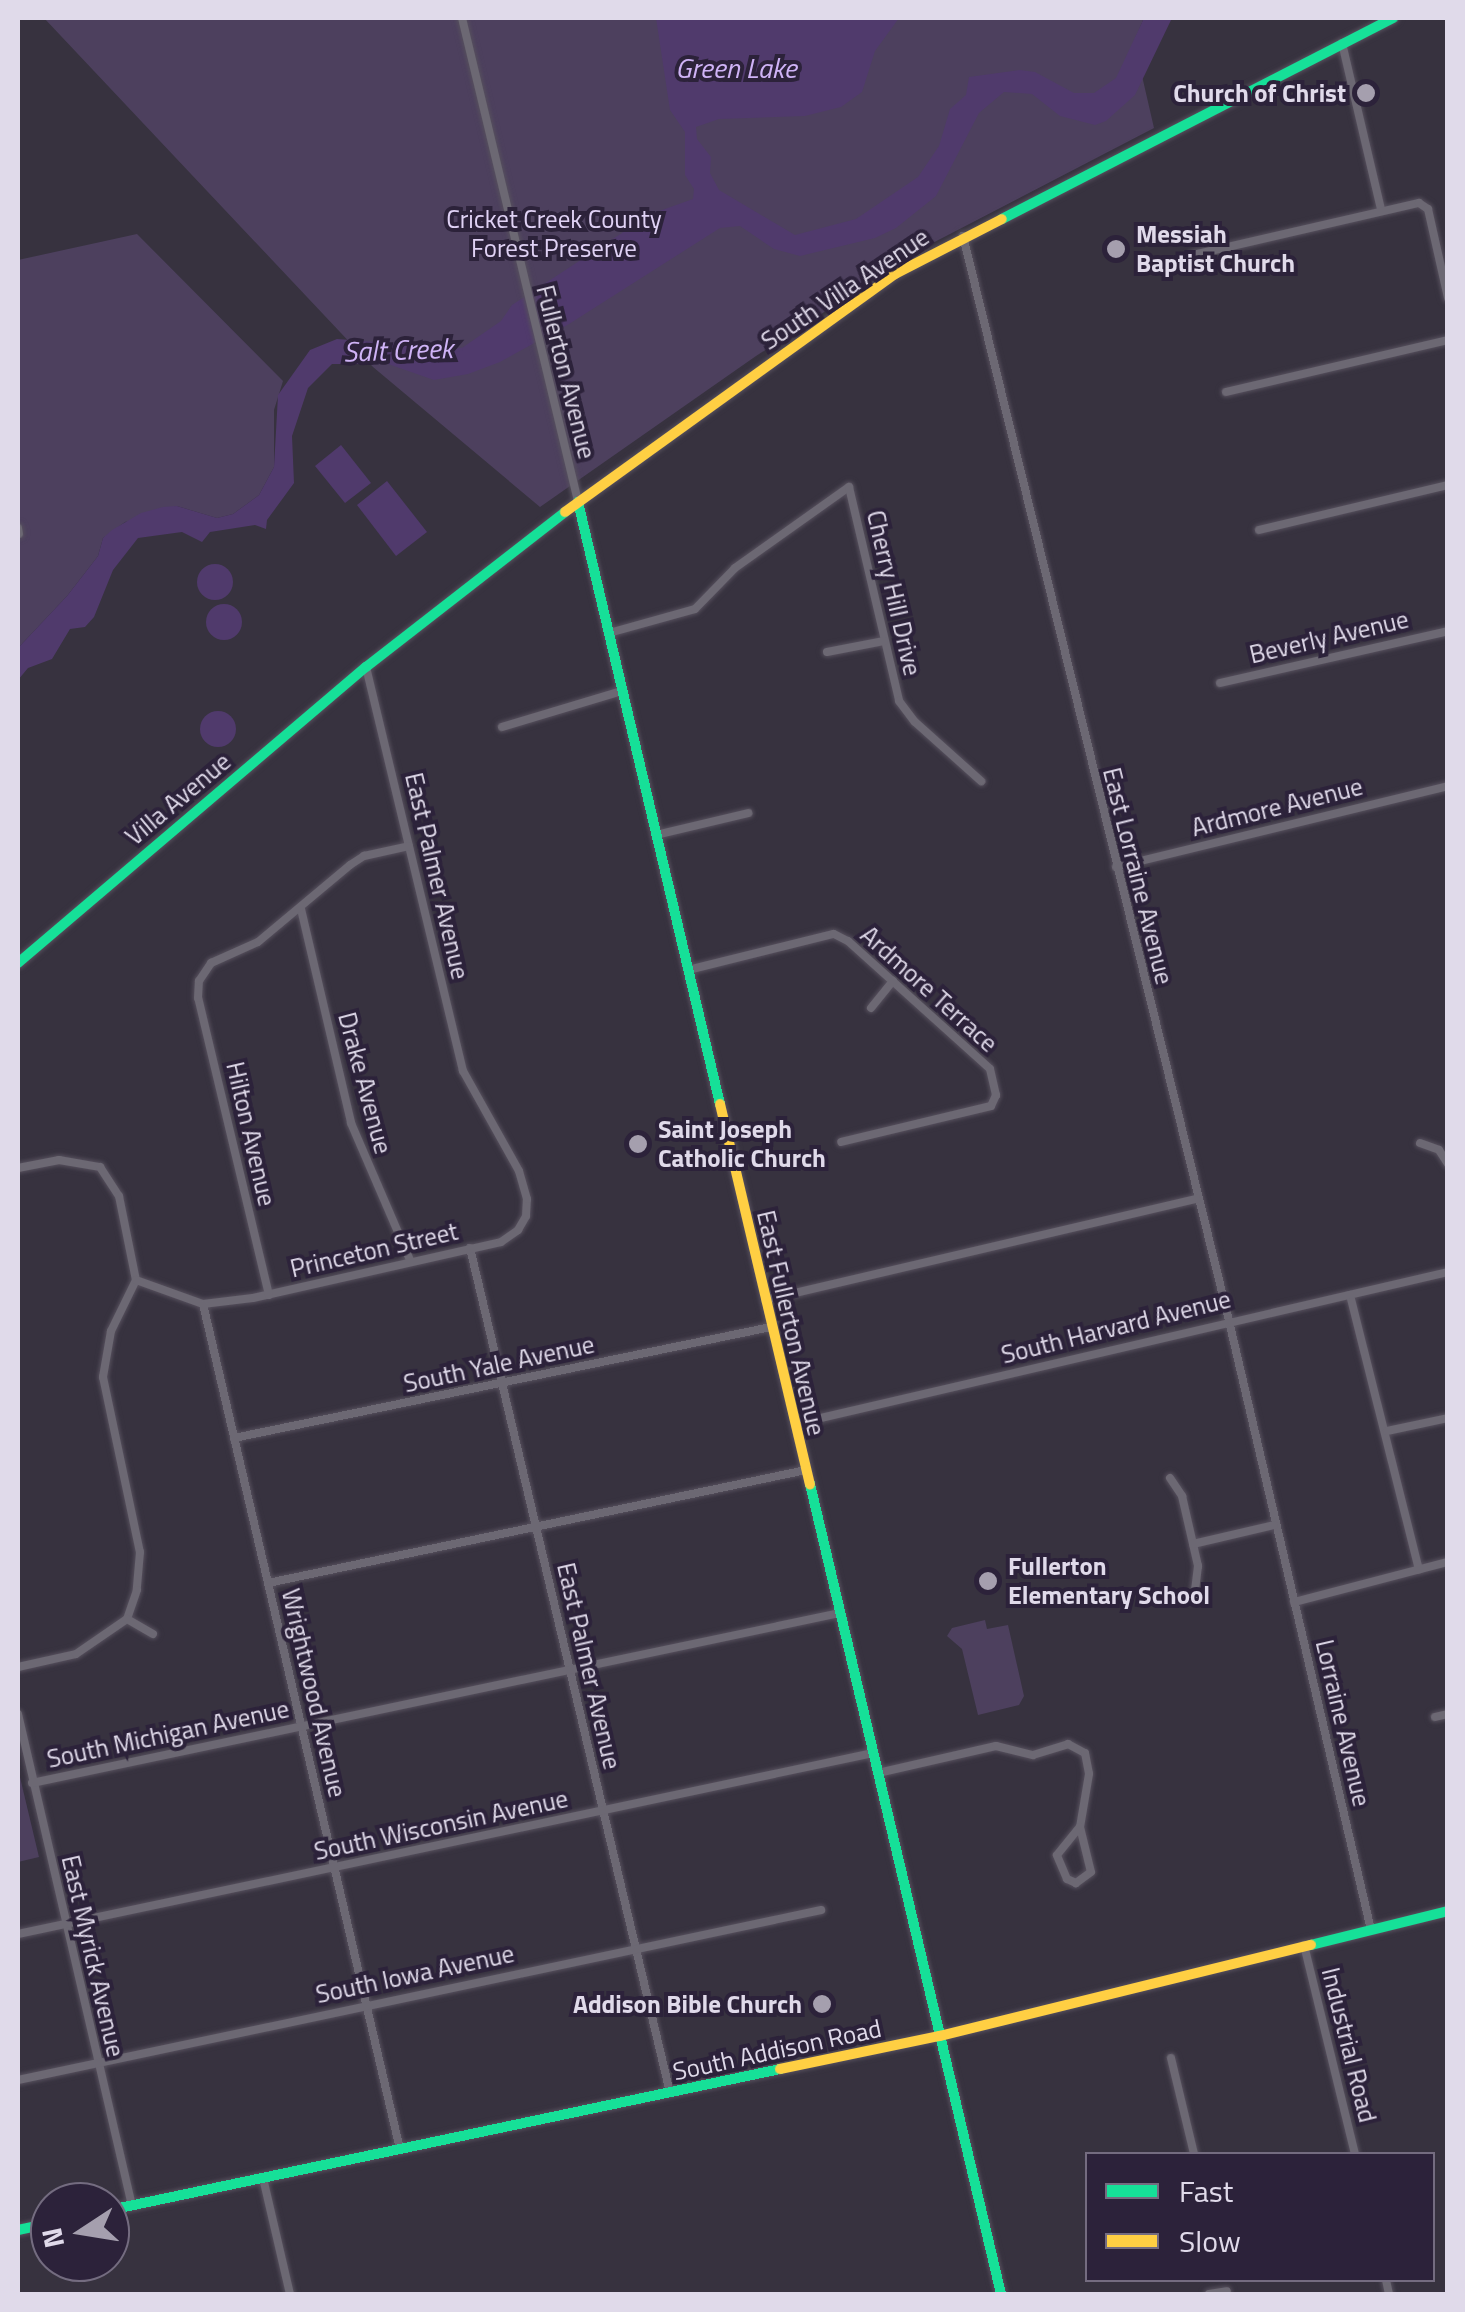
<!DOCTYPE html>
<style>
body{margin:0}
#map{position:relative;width:1465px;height:2312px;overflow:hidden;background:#37323f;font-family:"Titillium Web",sans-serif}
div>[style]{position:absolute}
.green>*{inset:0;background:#4d405e}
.water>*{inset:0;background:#503a6c}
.round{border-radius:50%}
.stream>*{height:2.5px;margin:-1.25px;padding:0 1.25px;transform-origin:1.25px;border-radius:1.25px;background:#503a6c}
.roads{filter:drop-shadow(0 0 2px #56505d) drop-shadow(0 0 2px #56505d)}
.street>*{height:8px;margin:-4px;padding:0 4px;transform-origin:4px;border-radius:4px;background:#6c6873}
.fast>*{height:10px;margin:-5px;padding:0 5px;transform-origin:5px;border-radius:5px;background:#16e098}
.slow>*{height:10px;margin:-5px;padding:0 5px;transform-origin:5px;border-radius:5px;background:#ffcf43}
.dots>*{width:28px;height:28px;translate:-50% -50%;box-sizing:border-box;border:5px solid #2c223a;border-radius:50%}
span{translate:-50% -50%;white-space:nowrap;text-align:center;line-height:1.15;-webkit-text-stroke:8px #2c223a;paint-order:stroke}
.poi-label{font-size:25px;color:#e0daea;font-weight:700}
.right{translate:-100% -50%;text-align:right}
.left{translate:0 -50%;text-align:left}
.park-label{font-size:25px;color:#e0d2f5}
.street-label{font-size:25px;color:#e0daea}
.water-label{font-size:28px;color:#cfb3f6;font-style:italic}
.frame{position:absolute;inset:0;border:20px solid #e0daea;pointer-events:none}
.legend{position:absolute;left:1085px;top:2152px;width:350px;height:130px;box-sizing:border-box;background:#2c223a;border:2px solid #746c80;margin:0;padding:12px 18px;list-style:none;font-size:30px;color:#e0daea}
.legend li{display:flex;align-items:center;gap:20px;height:50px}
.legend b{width:50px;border:2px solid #746c80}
.north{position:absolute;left:30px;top:2182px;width:100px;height:100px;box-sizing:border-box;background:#2c223a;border:2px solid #746c80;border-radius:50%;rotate:258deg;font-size:28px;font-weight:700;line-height:40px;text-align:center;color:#e0daea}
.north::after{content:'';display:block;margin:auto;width:35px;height:45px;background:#a59fae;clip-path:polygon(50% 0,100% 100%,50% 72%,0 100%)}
</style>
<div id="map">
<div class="green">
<div style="clip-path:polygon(44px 18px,1144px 18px,1134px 41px,1154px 128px,925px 247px,756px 356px,540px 507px,373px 367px)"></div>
<div style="clip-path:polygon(137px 234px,283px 381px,274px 410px,274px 467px,259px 495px,233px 514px,217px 518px,177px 506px,125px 522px,103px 538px,98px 556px,67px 596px,18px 648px,18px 260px)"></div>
<div style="clip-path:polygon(985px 1620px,987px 1629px,1008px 1625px,1024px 1696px,1019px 1705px,978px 1715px,962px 1649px,947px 1636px,952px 1628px)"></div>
<div style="clip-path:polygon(19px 1773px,39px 1857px,18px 1862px,18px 1774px)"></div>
</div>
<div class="water">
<div style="clip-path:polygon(656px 18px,899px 18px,875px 51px,862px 92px,841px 107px,805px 116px,719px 119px,696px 127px,697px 139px,711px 157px,710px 173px,719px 190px,795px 235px,856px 219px,918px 177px,939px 146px,950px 109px,966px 95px,969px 77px,1020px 70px,1035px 72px,1074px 93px,1094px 93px,1116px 78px,1144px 18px,1172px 18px,1135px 95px,1106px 121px,1095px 125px,1060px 116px,1032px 94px,1004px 92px,979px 113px,936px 196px,896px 228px,875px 238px,800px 256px,774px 249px,740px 226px,720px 228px,569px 324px,500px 362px,468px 374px,434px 380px,388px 364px,332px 364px,308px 388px,292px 436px,294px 483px,267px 520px,266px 529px,255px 525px,210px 532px,202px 542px,182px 532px,138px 538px,113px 570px,94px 617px,85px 627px,70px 629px,52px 659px,28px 668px,18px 680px,18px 648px,67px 596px,98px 556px,103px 538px,112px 530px,141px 513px,163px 507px,177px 506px,217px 518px,233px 514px,259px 495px,274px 467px,278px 395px,310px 350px,337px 339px,402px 344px,429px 355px,459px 350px,501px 321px,512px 305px,651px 214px,693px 199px,694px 189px,685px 175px,685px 132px,670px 110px)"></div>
<div style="clip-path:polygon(341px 445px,371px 483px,345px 503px,315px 466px)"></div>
<div style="clip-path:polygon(387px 481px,427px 532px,396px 556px,357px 505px)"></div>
<div class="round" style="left:197px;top:564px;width:36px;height:36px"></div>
<div class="round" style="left:206px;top:604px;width:36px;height:36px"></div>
<div class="round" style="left:200px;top:711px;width:36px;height:36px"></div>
</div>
<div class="stream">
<div style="left:424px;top:354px;width:37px;rotate:-8deg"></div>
</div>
<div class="roads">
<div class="street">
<div style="left:462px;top:18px;width:498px;rotate:76.5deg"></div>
<div style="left:1342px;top:43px;width:171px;rotate:76.8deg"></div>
<div style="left:963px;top:236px;width:1117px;rotate:76.22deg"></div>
<div style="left:1229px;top:1321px;width:625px;rotate:76.87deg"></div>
<div style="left:1193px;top:255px;width:232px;rotate:-13deg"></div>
<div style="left:1419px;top:203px;width:11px;rotate:34deg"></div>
<div style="left:1428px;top:209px;width:91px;rotate:77.3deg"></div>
<div style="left:1226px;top:392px;width:228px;rotate:-13.2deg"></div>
<div style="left:18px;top:528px;width:6px;rotate:81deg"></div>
<div style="left:1259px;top:530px;width:194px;rotate:-13.4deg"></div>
<div style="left:609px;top:633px;width:89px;rotate:-15.6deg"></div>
<div style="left:695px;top:609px;width:57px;rotate:-45.7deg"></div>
<div style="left:735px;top:568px;width:140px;rotate:-35.4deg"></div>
<div style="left:849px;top:487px;width:220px;rotate:76.8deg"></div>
<div style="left:899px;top:701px;width:26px;rotate:53deg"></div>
<div style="left:915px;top:722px;width:89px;rotate:41.8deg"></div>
<div style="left:827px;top:652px;width:58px;rotate:-10.9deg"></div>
<div style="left:1220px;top:683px;width:234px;rotate:-12.8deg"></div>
<div style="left:502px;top:727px;width:125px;rotate:-16.7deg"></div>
<div style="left:656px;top:835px;width:95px;rotate:-13.4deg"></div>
<div style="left:1116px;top:867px;width:342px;rotate:-13.7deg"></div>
<div style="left:301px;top:909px;width:220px;rotate:76.8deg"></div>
<div style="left:351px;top:1123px;width:149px;rotate:66.7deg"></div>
<div style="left:688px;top:970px;width:150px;rotate:-13.9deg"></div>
<div style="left:834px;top:934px;width:16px;rotate:27deg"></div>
<div style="left:848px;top:941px;width:191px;rotate:42deg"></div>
<div style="left:990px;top:1069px;width:27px;rotate:77deg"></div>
<div style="left:996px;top:1095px;width:12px;rotate:114deg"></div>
<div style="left:991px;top:1106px;width:154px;rotate:166.5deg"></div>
<div style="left:871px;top:1008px;width:35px;rotate:-51deg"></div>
<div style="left:1420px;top:1143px;width:20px;rotate:20deg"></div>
<div style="left:1439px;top:1150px;width:17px;rotate:57deg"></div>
<div style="left:18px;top:1168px;width:42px;rotate:-11deg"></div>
<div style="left:59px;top:1160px;width:42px;rotate:9.7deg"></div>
<div style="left:100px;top:1167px;width:35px;rotate:57deg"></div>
<div style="left:119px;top:1196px;width:86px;rotate:78.6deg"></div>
<div style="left:136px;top:1280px;width:57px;rotate:116.1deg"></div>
<div style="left:111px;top:1331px;width:47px;rotate:99.9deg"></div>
<div style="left:103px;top:1377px;width:179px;rotate:78.1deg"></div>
<div style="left:140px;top:1552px;width:38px;rotate:95deg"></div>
<div style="left:137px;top:1590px;width:31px;rotate:109deg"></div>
<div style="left:470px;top:1248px;width:868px;rotate:76.68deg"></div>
<div style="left:136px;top:1280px;width:71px;rotate:19.7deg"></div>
<div style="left:203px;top:1304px;width:50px;rotate:-6.8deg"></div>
<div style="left:253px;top:1298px;width:254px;rotate:-12.7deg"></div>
<div style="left:501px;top:1242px;width:21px;rotate:-35deg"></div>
<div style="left:518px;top:1230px;width:16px;rotate:-60deg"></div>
<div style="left:526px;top:1216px;width:17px;rotate:-87deg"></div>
<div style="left:527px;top:1199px;width:29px;rotate:-106deg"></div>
<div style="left:519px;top:1171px;width:115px;rotate:-119.2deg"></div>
<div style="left:463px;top:1071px;width:415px;rotate:-103.5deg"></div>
<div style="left:269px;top:1295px;width:305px;rotate:-103.4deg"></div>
<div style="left:198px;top:998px;width:17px;rotate:-87deg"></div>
<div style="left:199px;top:981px;width:22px;rotate:-56deg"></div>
<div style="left:211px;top:963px;width:51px;rotate:-24.1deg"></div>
<div style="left:258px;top:942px;width:120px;rotate:-39.9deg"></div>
<div style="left:350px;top:865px;width:17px;rotate:-33deg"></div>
<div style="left:364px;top:856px;width:46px;rotate:-12.5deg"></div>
<div style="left:1350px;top:1295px;width:283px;rotate:75.9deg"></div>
<div style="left:765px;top:1300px;width:443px;rotate:-13.2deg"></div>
<div style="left:203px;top:1304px;width:868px;rotate:76.88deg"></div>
<div style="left:795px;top:1424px;width:670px;rotate:-13.1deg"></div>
<div style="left:1387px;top:1431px;width:62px;rotate:-12deg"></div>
<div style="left:234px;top:1438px;width:548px;rotate:-11.68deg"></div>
<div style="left:1170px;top:1478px;width:22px;rotate:56deg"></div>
<div style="left:1182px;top:1496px;width:72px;rotate:77.1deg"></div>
<div style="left:1198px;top:1566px;width:33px;rotate:97deg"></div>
<div style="left:1193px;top:1544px;width:83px;rotate:-13.2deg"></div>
<div style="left:268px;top:1583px;width:550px;rotate:-11.86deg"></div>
<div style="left:1294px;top:1602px;width:159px;rotate:-14.6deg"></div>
<div style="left:18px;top:1667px;width:59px;rotate:-12.6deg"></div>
<div style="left:76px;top:1654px;width:62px;rotate:-34.5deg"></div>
<div style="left:127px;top:1619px;width:30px;rotate:30deg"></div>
<div style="left:18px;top:1714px;width:505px;rotate:76.95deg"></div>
<div style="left:1435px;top:1717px;width:13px;rotate:-13deg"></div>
<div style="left:878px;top:1773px;width:121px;rotate:-12.9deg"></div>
<div style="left:996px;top:1746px;width:38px;rotate:14deg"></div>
<div style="left:1033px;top:1755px;width:37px;rotate:-17deg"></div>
<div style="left:1068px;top:1744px;width:19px;rotate:28deg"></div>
<div style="left:1085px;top:1753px;width:21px;rotate:79deg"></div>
<div style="left:1089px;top:1774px;width:54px;rotate:99.6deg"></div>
<div style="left:32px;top:1783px;width:826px;rotate:-11.88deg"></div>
<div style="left:1080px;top:1827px;width:46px;rotate:76.3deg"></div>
<div style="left:1091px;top:1872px;width:19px;rotate:144deg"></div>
<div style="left:1076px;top:1883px;width:10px;rotate:-156deg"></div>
<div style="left:1067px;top:1879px;width:26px;rotate:-113deg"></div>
<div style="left:1057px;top:1855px;width:36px;rotate:-51deg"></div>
<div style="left:18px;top:1934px;width:874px;rotate:-11.95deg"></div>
<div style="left:1304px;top:1945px;width:215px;rotate:76.3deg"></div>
<div style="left:1171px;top:2058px;width:99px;rotate:76.5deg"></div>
<div style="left:18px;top:2080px;width:821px;rotate:-11.95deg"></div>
<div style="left:263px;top:2178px;width:119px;rotate:76.9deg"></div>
<div style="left:1386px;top:2280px;width:14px;rotate:78deg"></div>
<div style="left:1209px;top:2294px;width:18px;rotate:-9deg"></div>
</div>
<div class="fast">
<div style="left:1002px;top:219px;width:440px;rotate:-27.2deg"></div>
<div style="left:578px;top:502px;width:619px;rotate:76.73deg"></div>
<div style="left:18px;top:963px;width:457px;rotate:-40.4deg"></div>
<div style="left:366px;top:667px;width:252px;rotate:-37.9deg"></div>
<div style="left:810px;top:1484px;width:832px;rotate:76.73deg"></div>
<div style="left:1311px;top:1945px;width:141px;rotate:-13.9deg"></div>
<div style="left:110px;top:2210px;width:685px;rotate:-11.88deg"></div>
<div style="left:18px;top:2230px;width:33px;rotate:-12deg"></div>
</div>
<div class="slow">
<div style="left:565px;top:512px;width:407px;rotate:-35.8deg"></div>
<div style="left:895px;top:274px;width:120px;rotate:-27.2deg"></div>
<div style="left:720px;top:1104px;width:391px;rotate:76.7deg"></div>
<div style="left:780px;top:2069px;width:163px;rotate:-11.7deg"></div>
<div style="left:940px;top:2036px;width:382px;rotate:-13.8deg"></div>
</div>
</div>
<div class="dots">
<div style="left:1366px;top:93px;background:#a59fae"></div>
<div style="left:1116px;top:249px;background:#a59fae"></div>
<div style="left:638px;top:1144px;background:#a59fae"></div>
<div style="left:988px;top:1581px;background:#a59fae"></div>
<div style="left:822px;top:2004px;background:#a59fae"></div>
</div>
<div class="poi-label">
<span class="right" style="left:1346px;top:93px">Church of Christ</span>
<span class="left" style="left:1136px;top:249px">Messiah<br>Baptist Church</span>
<span class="left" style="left:658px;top:1144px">Saint Joseph<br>Catholic Church</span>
<span class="left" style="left:1008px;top:1581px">Fullerton<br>Elementary School</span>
<span class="right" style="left:802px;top:2004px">Addison Bible Church</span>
</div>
<div class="park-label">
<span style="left:554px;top:234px">Cricket Creek County<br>Forest Preserve</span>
</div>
<div class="street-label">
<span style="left:845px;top:289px;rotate:-34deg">South Villa Avenue</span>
<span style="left:566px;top:372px;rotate:76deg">Fullerton Avenue</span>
<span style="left:894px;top:593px;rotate:77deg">Cherry Hill Drive</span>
<span style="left:1329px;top:637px;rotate:-13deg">Beverly Avenue</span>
<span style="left:178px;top:799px;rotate:-40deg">Villa Avenue</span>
<span style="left:1277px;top:807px;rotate:-14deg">Ardmore Avenue</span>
<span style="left:437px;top:876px;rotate:77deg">East Palmer Avenue</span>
<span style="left:1138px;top:876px;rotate:76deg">East Lorraine Avenue</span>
<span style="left:929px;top:989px;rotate:42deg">Ardmore Terrace</span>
<span style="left:365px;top:1083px;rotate:75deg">Drake Avenue</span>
<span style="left:251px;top:1134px;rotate:77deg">Hilton Avenue</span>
<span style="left:374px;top:1250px;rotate:-13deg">Princeton Street</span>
<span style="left:791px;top:1323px;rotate:77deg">East Fullerton Avenue</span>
<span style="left:1116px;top:1327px;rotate:-14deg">South Harvard Avenue</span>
<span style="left:499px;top:1364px;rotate:-12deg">South Yale Avenue</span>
<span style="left:589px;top:1666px;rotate:77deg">East Palmer Avenue</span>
<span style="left:314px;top:1693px;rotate:77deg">Wrightwood Avenue</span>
<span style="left:1343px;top:1723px;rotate:77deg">Lorraine Avenue</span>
<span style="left:168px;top:1734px;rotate:-12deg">South Michigan Avenue</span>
<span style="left:441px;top:1825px;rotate:-12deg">South Wisconsin Avenue</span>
<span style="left:93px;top:1956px;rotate:77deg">East Myrick Avenue</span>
<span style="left:415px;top:1974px;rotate:-12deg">South Iowa Avenue</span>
<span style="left:1349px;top:2045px;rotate:76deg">Industrial Road</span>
<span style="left:777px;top:2050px;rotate:-12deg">South Addison Road</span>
</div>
<div class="water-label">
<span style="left:736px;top:68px">Green Lake</span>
<span style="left:398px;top:350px;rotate:-2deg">Salt Creek</span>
</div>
<div class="frame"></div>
<ul class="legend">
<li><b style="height:12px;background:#16e098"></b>Fast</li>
<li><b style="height:12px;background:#ffcf43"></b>Slow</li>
</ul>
<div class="north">N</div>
</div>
